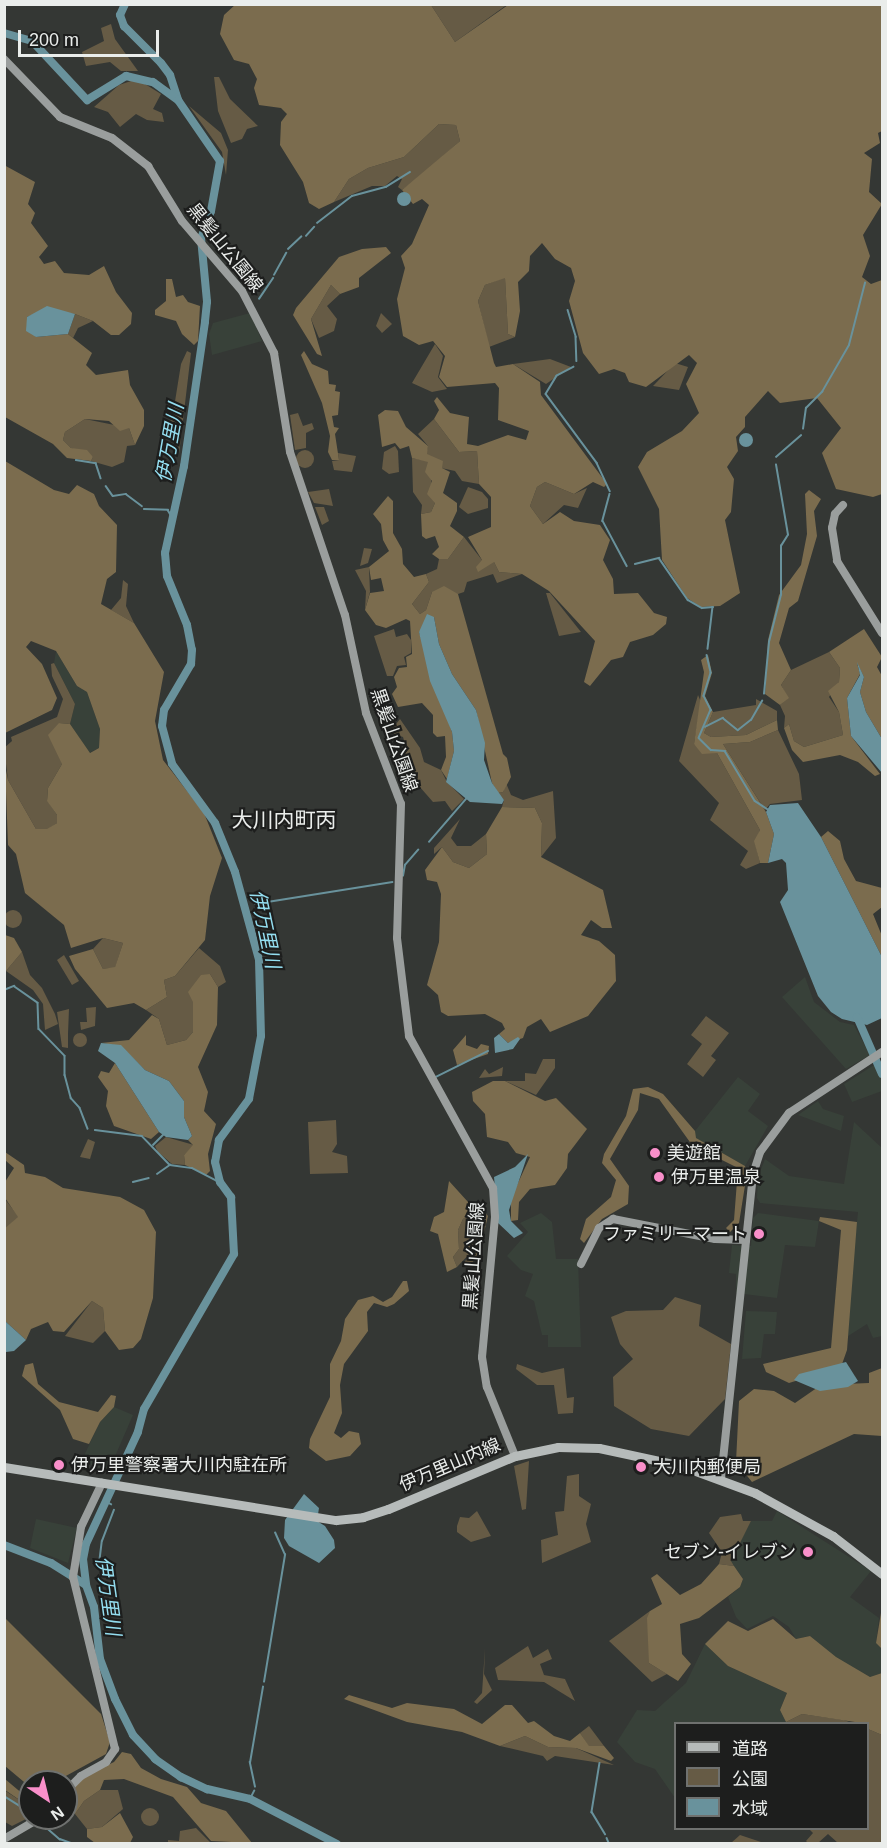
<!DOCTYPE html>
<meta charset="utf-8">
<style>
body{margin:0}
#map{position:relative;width:887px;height:1848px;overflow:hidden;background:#343734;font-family:Helvetica,"Noto Sans JP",sans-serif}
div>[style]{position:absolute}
.built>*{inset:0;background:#384139}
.green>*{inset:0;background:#665b45}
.round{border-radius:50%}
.forest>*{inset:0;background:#7b6c4e}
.water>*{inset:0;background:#69929c}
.stream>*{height:1.5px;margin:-0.75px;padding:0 0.75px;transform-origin:0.75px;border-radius:0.75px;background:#69929c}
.river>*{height:8px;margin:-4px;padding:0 4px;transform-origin:4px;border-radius:4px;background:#69929c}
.secondary>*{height:8px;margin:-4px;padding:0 4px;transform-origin:4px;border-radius:4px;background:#9a9e9d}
.primary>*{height:9px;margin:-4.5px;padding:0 4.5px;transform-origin:4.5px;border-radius:4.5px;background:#b6bbba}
.dots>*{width:16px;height:16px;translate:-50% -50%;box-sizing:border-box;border:3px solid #1d1e1d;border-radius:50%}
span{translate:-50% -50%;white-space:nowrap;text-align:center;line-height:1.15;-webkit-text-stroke:4.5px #1d1e1d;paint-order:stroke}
.street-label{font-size:18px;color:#eaedeb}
.poi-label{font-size:18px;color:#eaedeb}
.left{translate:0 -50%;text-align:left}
.right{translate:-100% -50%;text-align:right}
.water-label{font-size:20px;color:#94def0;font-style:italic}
.quarter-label{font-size:21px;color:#eaedeb}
.frame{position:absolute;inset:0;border:6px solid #eaedeb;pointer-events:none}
.legend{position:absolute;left:674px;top:1722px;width:195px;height:108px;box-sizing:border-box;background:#1d1e1d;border:2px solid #6f716f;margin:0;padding:8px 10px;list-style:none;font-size:18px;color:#eaedeb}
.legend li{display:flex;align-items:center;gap:12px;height:30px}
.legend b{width:30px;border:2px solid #6f716f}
.north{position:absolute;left:18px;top:1770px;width:60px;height:60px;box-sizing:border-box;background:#1d1e1d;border:2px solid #6f716f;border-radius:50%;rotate:145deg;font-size:16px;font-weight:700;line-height:24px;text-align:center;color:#eaedeb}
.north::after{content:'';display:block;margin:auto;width:21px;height:27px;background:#f98fca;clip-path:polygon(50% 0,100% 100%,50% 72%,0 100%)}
.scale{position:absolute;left:18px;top:30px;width:141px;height:27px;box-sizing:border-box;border:3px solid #eaedeb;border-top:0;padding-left:8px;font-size:18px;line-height:21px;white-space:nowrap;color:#eaedeb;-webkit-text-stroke:4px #1d1e1d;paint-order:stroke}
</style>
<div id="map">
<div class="built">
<div style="clip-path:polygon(250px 313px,262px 341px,212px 355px,209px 334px,213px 323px)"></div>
<div style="clip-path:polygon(56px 651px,77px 686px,87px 692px,100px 729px,99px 748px,89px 753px,70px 724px,75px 704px,54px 663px)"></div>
<div style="clip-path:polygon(805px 977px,814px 1002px,840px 1022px,854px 1025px,870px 1055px,846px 1069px,782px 997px)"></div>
<div style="clip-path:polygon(882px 1060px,882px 1091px,852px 1102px,844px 1084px)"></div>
<div style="clip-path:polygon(738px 1077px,760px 1094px,748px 1111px,768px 1126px,745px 1166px,695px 1138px,695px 1131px)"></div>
<div style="clip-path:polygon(818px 1101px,823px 1109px,844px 1116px,841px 1131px,798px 1115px)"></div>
<div style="clip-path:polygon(854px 1122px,882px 1148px,882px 1336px,873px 1338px,867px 1324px,845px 1338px,858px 1212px,760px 1203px,757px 1198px,758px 1177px,765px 1159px,789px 1176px,844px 1184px)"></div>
<div style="clip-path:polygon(541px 1213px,552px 1222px,556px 1259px,578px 1259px,581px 1347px,548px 1347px,548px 1335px,542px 1335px,534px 1301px,525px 1296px,533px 1274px,521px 1270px,507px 1256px,528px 1232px,520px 1223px)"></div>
<div style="clip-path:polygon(758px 1213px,819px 1221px,815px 1247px,785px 1245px,777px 1298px,736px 1293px,736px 1274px,729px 1273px,732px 1245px,751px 1246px,753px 1218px)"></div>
<div style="clip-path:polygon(746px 1311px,777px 1312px,775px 1334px,764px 1334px,761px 1358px,742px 1359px)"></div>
<div style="clip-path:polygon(114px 1407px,133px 1415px,113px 1461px,107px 1470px,81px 1462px,100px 1422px)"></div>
<div style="clip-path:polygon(777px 1511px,871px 1571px,850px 1597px,879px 1618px,876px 1643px,882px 1649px,882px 1673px,870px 1677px,836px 1658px,810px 1636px,796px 1639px,789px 1627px,773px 1616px,747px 1629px,736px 1617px,728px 1597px,740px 1587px,743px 1579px,730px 1561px,751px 1521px,772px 1521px)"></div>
<div style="clip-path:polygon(36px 1519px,77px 1528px,68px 1563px,30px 1548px)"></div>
<div style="clip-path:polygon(705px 1644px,728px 1666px,787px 1693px,780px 1710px,786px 1722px,676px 1724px,675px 1798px,655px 1769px,635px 1762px,617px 1742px,637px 1710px,655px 1711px,686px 1683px)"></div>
</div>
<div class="green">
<div style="clip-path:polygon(508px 4px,455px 42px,431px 5px)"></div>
<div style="clip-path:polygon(111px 24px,115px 39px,138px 71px,121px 71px,110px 62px,86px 66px,82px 52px,104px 41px,101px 28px)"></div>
<div style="clip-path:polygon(214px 77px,219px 77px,230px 99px,258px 126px,247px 129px,242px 139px,231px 143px,218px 111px)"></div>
<div style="clip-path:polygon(137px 79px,161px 94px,153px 109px,162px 113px,164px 122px,147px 120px,136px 114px,120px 127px,108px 112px,94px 107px,119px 85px)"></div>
<div style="clip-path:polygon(189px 106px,221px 133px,228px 150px,226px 175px,222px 152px)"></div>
<div style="clip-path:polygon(439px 124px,456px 125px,460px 141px,417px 179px,402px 190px,398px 187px,402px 179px,397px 176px,385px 186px,372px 186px,334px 202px,349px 179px,368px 168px,404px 157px)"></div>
<div style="clip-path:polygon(505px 277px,508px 334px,515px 337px,489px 347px,478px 301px,485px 285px)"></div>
<div style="clip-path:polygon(331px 285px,340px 294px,327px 306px,337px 319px,334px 331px,319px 338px,311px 319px)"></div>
<div style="clip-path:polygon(381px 313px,392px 324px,382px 333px,376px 326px)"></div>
<div style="clip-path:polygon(75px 314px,93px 321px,78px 328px,73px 338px,68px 334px)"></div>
<div style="clip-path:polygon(435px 344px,443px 356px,438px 377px,447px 389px,432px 392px,412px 383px)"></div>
<div style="clip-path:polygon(187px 351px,191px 353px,179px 454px,177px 431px,165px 427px,164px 422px,172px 420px,181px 364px)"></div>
<div style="clip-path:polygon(550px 359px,571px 367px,546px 384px,513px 364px)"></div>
<div style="clip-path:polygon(675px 363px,688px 367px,679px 390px,653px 386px)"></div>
<div style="clip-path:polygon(298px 413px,303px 426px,312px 423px,314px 429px,306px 433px,306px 448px,295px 450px,290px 415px)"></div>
<div style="clip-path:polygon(85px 419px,129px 428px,135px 445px,127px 446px,124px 462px,112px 467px,91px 461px,93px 457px,71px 448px,63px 440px,65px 432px)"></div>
<div style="clip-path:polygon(434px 419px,459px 452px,477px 451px,479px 484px,462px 481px,455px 471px,441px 468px,426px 454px,428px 446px,418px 434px)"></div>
<div style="clip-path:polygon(395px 446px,398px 451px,399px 472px,389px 474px,382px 469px,384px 452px)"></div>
<div class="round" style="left:296px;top:450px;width:18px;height:18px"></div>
<div style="clip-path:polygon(338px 453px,356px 456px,352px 472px,334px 470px,332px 461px,339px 460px)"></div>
<div style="clip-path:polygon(412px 458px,428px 461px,435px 503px,431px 512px,421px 514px,422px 505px,413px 492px)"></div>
<div style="clip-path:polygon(545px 482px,574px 494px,587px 488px,578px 508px,564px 505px,543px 524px,530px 506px,537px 487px)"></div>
<div style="clip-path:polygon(468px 487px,482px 492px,488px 499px,488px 508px,468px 514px,459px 507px)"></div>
<div style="clip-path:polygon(329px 489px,333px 506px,314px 503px,308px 492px)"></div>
<div style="clip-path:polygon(315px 507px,324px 507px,329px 521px,322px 525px)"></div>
<div style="clip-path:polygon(464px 537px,482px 560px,494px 562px,499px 572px,522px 574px,497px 583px,493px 574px,467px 582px,464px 592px,458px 594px,432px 592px,426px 610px,420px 614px,412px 604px,429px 582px,426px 574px,437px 569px,439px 559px,448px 559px)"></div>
<div style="clip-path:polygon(364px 548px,372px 549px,368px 563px,360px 566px)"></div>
<div style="clip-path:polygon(369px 567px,370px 592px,365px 610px,366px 591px,355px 570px)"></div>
<div style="clip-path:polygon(123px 580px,128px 584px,126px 606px,134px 623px,111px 610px,121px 598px)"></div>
<div style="clip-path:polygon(546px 593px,550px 593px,581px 632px,559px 636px)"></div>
<div style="clip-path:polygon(394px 629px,396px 637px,407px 634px,411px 640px,411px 653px,404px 657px,406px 665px,397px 666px,393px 676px,387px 676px,374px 636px)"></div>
<div style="clip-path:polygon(829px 652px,840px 668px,839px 682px,829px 697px,839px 712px,843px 735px,804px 747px,794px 741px,789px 724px,784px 728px,785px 716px,780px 705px,788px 698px,781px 685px,791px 670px)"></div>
<div style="clip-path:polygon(54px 663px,75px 704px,70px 724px,59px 723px,62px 764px,48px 788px,47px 800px,57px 815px,57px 823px,47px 830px,36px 829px,8px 780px,4px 748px,12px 741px,11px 737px,57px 717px,63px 699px,52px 676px,51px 664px)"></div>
<div style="clip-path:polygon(698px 695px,701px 702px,694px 744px,717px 753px,760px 830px,755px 842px,760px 863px,746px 869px,740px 865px,748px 851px,710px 820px,719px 803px,679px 761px)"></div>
<div style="clip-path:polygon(756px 699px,777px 711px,777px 720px,746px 735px,711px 737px,704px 733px,713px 712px,756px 705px)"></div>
<div style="clip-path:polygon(400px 719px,420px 748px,424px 762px,441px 770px,447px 782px,464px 799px,452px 811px,445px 801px,433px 802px,412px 778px,417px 774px,403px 756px,407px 751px,403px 737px,394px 734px,393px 728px)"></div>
<div style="clip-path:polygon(778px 730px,799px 774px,802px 800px,770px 804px,765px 810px,723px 744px,750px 742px)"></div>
<div style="clip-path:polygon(506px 783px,511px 795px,523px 800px,553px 791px,556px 838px,541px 857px,542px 823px,535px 808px,502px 807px,504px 800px,498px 793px,503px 792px)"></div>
<div style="clip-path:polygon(460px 819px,451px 838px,457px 846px,471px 846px,486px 834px,487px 854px,469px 868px,453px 862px,442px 847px,434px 854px,434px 848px)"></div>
<div class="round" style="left:4px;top:910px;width:18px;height:18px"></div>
<div style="clip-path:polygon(103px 938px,123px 943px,115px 968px,103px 969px,93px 949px)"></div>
<div style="clip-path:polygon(199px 948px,220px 966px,226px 982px,218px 987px,210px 974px,193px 1002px,193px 1032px,186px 1040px,167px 1045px,159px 1019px,146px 1010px,167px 997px,164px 980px,175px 976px)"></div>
<div style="clip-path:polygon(22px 952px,30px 975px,42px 988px,55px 1014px,58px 1024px,45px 1030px,43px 1004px,33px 990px,6px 971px)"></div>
<div style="clip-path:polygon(64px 955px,79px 981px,72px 985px,57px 960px)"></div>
<div style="clip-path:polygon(96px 1007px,95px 1026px,81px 1030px,80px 1022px,87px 1022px,86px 1008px)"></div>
<div style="clip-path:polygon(69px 1009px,68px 1034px,68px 1048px,62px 1047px,57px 1012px)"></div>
<div style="clip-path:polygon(706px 1016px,729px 1033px,711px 1056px,716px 1060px,703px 1077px,687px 1064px,702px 1044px,691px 1035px)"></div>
<div class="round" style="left:73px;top:1033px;width:14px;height:14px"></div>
<div style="clip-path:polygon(543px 1059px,555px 1059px,555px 1068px,536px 1095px,505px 1081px,525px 1081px,525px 1073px,536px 1074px)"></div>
<div style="clip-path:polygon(503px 1067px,502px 1076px,479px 1078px,485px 1069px,489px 1074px)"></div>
<div style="clip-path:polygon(336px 1120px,337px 1144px,332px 1152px,347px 1156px,348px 1173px,310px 1174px,308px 1122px)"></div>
<div style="clip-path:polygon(166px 1137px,194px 1145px,184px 1155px,185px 1165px,172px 1164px,158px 1152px,155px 1146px)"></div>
<div style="clip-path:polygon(88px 1139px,95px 1142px,90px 1159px,80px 1157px)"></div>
<div style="clip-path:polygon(4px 1198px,19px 1217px,5px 1229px,4px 1229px)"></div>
<div style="clip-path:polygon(473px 1213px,479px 1216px,474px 1249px,457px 1267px,453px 1257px,459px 1249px,458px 1230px,463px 1219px)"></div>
<div style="clip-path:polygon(675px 1297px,701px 1305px,699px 1326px,731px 1344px,725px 1399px,689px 1436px,651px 1429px,614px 1406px,613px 1377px,633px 1359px,620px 1344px,611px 1317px,626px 1311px,663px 1310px)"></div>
<div style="clip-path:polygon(92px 1301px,103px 1308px,105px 1331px,93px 1343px,65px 1336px)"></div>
<div style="clip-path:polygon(517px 1364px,542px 1373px,564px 1368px,567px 1398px,574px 1397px,573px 1413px,558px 1414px,554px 1385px,537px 1385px,516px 1369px)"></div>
<div style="clip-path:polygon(529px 1461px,526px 1509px,522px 1510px,514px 1466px)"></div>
<div style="clip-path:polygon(579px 1474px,579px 1496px,591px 1504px,586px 1524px,591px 1542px,542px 1563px,541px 1540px,558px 1535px,555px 1512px,564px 1511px,567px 1476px)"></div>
<div style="clip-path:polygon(477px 1511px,491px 1536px,471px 1542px,457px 1532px,457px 1526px,460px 1517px,469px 1518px)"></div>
<div style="clip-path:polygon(741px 1514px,743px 1521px,751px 1521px,731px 1561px,734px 1566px,719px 1564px,722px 1552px,709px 1533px,720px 1517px)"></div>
<div style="clip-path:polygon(650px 1611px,649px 1663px,667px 1674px,652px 1682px,609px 1641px)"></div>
<div style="clip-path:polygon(528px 1646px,533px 1658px,548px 1649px,552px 1659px,540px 1664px,544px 1675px,565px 1679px,575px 1701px,544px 1682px,498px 1680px,495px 1668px)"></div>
<div style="clip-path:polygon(485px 1648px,484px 1674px,492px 1690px,477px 1704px,474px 1702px,482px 1693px)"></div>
<div style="clip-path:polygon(802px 1714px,844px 1720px,852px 1723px,786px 1722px)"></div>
<div style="clip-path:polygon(589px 1726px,604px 1746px,589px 1747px,580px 1733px)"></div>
<div style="clip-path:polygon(868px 1729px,882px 1735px,882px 1843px,838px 1843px,828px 1834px,818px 1843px,808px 1843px,806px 1841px,813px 1833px,809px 1829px,868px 1828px)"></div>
<div style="clip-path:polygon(525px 1736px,548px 1747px,576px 1748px,614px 1765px,555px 1756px,547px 1761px,543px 1756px,500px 1746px)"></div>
<div style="clip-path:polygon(4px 1790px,24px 1803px,30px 1802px,30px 1817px,12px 1826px,5px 1822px)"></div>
<div style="clip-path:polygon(100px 1790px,118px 1790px,123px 1809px,102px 1827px,87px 1829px,75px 1814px,84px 1801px)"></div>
<div class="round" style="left:141px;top:1808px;width:18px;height:18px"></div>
<div style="clip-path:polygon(196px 1828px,211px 1843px,168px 1843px,168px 1840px,179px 1841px,180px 1831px)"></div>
<div style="clip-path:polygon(740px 1835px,764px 1843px,765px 1843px,731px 1843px)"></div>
</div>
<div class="forest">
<div style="clip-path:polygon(236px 4px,431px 5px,455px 42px,508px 5px,882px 5px,882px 131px,878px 133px,880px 143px,864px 153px,872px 159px,869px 192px,882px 204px,863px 235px,870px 256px,862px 277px,871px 284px,882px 280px,882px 494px,873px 497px,836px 489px,822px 453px,841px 428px,817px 398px,780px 403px,768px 391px,745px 417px,745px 427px,736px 437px,738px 451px,727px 467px,734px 479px,731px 512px,725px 520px,740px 593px,720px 606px,701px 607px,687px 598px,662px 560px,659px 509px,638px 467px,647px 452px,682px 431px,699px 413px,686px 384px,697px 363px,689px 355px,646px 387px,629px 382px,625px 373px,614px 369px,599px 374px,583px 353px,569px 301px,575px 281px,571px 268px,555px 259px,542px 243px,530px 256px,529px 271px,518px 282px,520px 311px,515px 337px,508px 334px,505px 278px,485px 285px,478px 301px,494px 363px,496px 367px,513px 364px,540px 382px,541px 395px,607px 484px,604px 487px,593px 482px,574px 494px,545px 482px,537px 487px,530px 506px,543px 524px,560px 512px,574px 521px,600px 525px,610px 540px,603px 560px,613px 579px,614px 594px,638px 593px,654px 613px,667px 617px,666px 624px,653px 635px,630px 642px,623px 657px,611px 660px,590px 686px,584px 682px,595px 641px,549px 591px,522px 574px,499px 572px,494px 562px,478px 572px,476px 567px,482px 560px,468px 537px,491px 527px,491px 497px,479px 484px,477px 451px,459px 452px,434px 419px,439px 410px,434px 401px,437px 397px,450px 413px,469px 417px,467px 444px,478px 446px,508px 435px,526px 440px,529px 431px,498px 420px,499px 388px,495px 383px,447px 387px,439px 377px,445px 356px,433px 341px,419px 345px,403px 336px,397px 299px,405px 268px,401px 256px,412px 244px,429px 205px,422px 199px,413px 204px,402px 190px,460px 141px,456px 125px,439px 124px,404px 157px,368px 168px,349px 179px,334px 202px,319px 209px,309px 203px,303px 182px,280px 145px,281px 122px,287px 114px,281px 108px,259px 105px,254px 88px,257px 79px,249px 64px,234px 60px,220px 34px,224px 15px)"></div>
<div style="clip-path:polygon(4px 165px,35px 182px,28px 204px,35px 213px,31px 223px,48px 246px,39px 257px,44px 264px,55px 261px,64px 273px,89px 275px,104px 266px,116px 292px,132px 313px,131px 324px,119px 335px,111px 335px,93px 321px,75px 314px,42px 311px,27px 317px,36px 337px,68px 334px,92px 353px,86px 365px,96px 375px,128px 370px,130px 385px,144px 410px,144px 426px,135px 445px,129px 428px,120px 431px,109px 421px,85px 419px,65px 432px,63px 440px,71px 448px,87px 450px,93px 457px,91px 461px,67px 458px,53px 444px,5px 417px)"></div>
<div style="clip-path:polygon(386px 247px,391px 253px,359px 278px,359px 287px,340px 294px,331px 285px,311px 319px,322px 356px,317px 354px,293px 315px,296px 308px,339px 257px,362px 249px)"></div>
<div style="clip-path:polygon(166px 279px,172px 279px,176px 297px,183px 295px,188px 302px,200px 306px,198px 341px,194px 345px,182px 334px,176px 321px,155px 315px,155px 310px,166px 301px)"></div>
<div style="clip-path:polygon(304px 351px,312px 364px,328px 371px,329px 384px,336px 385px,335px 391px,340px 392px,338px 415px,332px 416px,334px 427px,339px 428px,335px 434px,339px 460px,332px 460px,328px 452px,330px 436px,322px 403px,301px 355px)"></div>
<div style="clip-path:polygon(385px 410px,398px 411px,406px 427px,428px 446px,427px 454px,443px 461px,442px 468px,450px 472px,443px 493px,457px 503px,457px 511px,450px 526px,464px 537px,448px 559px,439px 559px,432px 554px,439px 547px,435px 536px,426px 539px,422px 536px,421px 514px,431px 512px,435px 503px,427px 494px,432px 481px,425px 472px,428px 462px,412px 458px,409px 446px,400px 449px,395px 443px,382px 447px,378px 415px)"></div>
<div style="clip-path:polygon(5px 461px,54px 490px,69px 494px,77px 485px,94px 494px,99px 506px,117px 525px,116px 572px,107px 579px,101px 604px,134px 623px,164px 672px,155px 721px,163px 760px,204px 813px,222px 858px,210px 896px,205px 940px,175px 976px,164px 980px,167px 997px,146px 1010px,134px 1003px,107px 1008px,75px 969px,69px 956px,93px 949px,103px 969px,115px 967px,123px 943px,103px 938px,71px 948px,64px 925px,25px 893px,16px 854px,8px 845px,5px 765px,8px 780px,36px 829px,47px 829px,57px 823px,57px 815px,47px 801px,48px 788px,62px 764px,48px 735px,59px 723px,70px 724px,90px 753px,99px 748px,100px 729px,87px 692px,77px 686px,56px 651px,31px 641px,26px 647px,42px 664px,57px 698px,52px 710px,5px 733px)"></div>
<div style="clip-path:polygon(809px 490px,821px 499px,814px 511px,817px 536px,798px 601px,789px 608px,779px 643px,791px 670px,781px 685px,789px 698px,780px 705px,765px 694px,768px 640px,779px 595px,801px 565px,807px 534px,805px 494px)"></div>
<div style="clip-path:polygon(388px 496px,393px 501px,393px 533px,402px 549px,403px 564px,414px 577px,426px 574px,429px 582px,412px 604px,420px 614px,426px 610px,432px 592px,444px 586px,458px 594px,503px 754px,507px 758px,511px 777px,503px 792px,498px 793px,492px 783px,476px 710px,452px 674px,439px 644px,434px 617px,419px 632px,452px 732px,454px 751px,447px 779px,441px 770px,446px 757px,445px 736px,437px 737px,433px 733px,433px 715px,422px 703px,398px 707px,392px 694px,397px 687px,394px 677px,399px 668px,407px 667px,406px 657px,412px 654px,410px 621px,406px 619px,386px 628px,376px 625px,365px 610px,370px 593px,384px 591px,381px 578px,371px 580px,369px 567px,389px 551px,383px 540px,381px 524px,373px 514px)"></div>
<div style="clip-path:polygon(864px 629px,882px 657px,877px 667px,882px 676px,882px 739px,866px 712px,860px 692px,864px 677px,857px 663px,860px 674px,847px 698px,851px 736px,880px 774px,875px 776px,858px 762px,840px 755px,803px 762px,792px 750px,784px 728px,789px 724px,794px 741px,804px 747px,843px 735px,839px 712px,828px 691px,839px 682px,840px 668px,829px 652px)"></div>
<div style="clip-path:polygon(708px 655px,712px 673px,705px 696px,713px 712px,704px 733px,711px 737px,746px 735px,777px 720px,778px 730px,750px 742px,723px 744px,766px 812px,774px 834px,768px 863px,760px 863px,754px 841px,760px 830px,717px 753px,702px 754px,694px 744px,704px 672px,701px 660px)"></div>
<div style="clip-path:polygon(502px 807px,535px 808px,542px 823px,541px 857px,603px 890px,612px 928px,602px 928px,591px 920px,581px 935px,599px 941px,615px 955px,616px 981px,588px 1016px,550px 1032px,541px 1019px,527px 1027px,523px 1038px,508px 1043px,499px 1034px,505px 1029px,502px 1023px,485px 1014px,448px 1016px,441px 1012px,438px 995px,427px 985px,439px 942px,441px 894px,437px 882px,427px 880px,425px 870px,442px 847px,453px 862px,469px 868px,487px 854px,486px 834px)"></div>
<div style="clip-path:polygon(828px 831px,840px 841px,844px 859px,856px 881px,882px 888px,882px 907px,873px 914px,882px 936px,882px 957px,821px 837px)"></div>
<div style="clip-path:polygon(5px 935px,14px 938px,22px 952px,6px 971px)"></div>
<div style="clip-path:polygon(210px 974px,218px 987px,217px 1025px,198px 1067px,208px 1092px,204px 1111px,216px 1124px,208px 1154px,210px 1171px,206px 1175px,185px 1165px,184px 1155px,193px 1145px,188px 1140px,192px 1136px,184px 1117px,184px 1101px,169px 1081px,145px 1070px,121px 1046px,101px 1043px,129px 1040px,152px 1015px,159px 1019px,167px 1045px,186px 1040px,193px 1032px,193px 1002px,188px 992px,201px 975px)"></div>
<div style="clip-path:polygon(466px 1035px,466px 1045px,477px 1049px,481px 1044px,489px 1046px,488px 1054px,457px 1065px,453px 1050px)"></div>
<div style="clip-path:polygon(115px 1063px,159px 1132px,151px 1139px,114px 1126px,106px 1106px,108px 1091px,98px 1077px,101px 1071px,109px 1073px)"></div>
<div style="clip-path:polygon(493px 1081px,505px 1081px,545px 1101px,556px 1098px,587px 1129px,568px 1154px,567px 1168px,555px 1185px,530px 1189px,519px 1202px,518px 1220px,511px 1221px,511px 1198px,530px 1157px,516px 1153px,508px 1142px,487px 1137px,485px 1114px,473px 1101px,472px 1092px)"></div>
<div style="clip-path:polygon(648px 1087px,663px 1094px,695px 1131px,696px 1138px,745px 1166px,747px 1173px,739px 1223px,730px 1232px,726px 1228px,734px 1220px,738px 1168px,692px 1145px,659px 1099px,640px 1093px,638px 1110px,610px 1159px,629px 1186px,628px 1204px,602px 1219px,584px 1243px,580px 1239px,586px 1219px,611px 1197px,616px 1180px,602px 1163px,604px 1154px,626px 1116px,633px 1089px)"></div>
<div style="clip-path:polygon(5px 1152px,24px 1165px,25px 1173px,45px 1177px,63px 1188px,120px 1197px,144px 1210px,156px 1232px,153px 1298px,141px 1339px,133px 1348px,119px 1350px,105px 1331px,103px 1308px,92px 1301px,64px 1332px,53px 1331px,48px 1322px,31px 1329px,26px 1340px,5px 1321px,4px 1229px,18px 1217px,5px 1198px,5px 1182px,14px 1168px,5px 1160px)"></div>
<div style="clip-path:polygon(449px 1181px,468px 1202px,477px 1202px,488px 1216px,478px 1256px,469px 1266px,464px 1263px,474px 1249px,479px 1216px,473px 1213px,463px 1219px,458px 1230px,459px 1249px,453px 1257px,457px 1267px,447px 1272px,438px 1234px,430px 1231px,434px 1217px,444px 1212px)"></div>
<div style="clip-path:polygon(820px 1217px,857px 1222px,847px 1350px,841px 1367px,789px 1383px,766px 1372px,763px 1364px,831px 1348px,841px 1230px,819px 1221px)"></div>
<div style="clip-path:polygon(403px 1281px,407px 1281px,409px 1291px,394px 1304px,387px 1307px,374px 1303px,367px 1312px,368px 1331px,344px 1364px,340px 1385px,342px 1413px,334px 1433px,341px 1438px,349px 1431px,359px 1433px,361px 1444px,350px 1456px,326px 1461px,309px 1448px,310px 1439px,330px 1397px,330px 1364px,341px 1341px,345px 1319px,358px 1300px,373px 1296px,383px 1302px,392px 1297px)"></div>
<div style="clip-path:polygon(33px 1363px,38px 1384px,59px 1402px,98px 1412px,111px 1395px,116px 1396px,114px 1407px,100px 1422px,89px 1444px,73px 1439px,60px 1410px,22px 1376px,25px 1365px)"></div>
<div style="clip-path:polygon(882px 1368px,882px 1436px,854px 1434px,752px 1482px,736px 1462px,739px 1401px,754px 1389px,774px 1391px,795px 1403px,821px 1385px,869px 1383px,869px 1373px)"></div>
<div style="clip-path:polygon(719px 1564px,734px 1566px,743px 1579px,740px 1587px,699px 1618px,680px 1624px,682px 1654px,691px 1664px,678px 1681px,649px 1663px,647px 1618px,650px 1611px,662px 1604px,651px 1578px,657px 1574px,680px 1595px,701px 1584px)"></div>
<div style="clip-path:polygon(882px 1607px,882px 1649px,876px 1643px)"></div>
<div style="clip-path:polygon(5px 1618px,101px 1714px,110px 1742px,106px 1754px,64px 1777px,61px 1782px,30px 1782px,30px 1787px,5px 1766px)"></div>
<div style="clip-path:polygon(773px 1619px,796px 1639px,810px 1636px,836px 1657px,870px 1677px,882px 1673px,882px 1735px,868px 1729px,868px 1724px,802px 1714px,786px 1722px,780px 1710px,787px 1693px,728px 1666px,705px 1644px,728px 1621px,748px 1631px)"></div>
<div style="clip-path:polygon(349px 1695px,392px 1708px,407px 1703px,454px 1709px,482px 1724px,505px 1705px,512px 1705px,528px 1723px,534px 1721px,554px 1736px,570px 1741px,580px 1733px,589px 1746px,604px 1746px,614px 1758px,611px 1761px,576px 1748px,548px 1747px,525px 1736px,500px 1746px,462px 1732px,407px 1722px,344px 1699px)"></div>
<div style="clip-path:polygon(122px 1752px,131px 1754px,141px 1768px,161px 1779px,187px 1787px,201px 1803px,226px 1811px,252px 1843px,211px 1841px,173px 1797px,124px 1779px,104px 1780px,100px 1790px,84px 1801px,75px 1814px,67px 1807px,68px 1792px,87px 1775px,114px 1762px)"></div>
<div style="clip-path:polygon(5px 1779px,30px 1800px,30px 1802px,24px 1803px,5px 1790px)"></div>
<div style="clip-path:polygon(120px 1813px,133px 1837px,130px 1843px,95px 1843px,87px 1837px,87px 1829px,102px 1827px)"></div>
</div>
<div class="water">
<div class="round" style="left:397px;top:192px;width:14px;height:14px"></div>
<div style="clip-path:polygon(47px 306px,75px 314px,68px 334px,36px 337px,26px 331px,27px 317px)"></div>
<div class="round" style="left:739px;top:433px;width:14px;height:14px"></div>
<div style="clip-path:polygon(427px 614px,434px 617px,439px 644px,452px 674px,476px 710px,485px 743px,484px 760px,492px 783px,504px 800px,502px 804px,470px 802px,446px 782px,454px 751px,452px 732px,430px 681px,419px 632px)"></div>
<div style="clip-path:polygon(857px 662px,864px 677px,860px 692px,866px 712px,882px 739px,882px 773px,851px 736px,847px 698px,860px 675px)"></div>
<div style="clip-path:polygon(798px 803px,821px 837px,882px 957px,882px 1018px,867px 1025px,842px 1019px,831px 1012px,818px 996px,780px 902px,788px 890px,786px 863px,782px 859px,768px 863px,774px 834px,766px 812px,770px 805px)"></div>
<div style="clip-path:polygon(499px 1034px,508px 1043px,518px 1037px,520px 1039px,513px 1049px,495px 1053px,494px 1038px)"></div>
<div style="clip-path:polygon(101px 1043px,121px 1045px,145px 1070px,169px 1081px,184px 1101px,184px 1117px,192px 1136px,188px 1140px,166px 1137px,159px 1132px,115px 1063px,98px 1051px)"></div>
<div style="clip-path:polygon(528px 1154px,509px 1210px,511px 1221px,523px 1233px,514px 1238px,498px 1223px,494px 1177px,515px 1167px)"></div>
<div style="clip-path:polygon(5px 1321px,26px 1340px,14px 1351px,6px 1352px)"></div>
<div style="clip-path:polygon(846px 1362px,858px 1381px,848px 1387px,820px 1391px,794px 1380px,799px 1374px)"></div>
<div style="clip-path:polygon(304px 1494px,319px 1508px,317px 1521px,325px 1526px,334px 1540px,335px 1548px,319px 1563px,289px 1546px,284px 1538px,285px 1520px)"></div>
</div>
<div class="stream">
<div style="left:317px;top:223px;width:44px;rotate:-37.6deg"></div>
<div style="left:352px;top:196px;width:35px;rotate:-15deg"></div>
<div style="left:386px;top:187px;width:28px;rotate:-32deg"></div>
<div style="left:306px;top:236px;width:12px;rotate:-48deg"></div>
<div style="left:288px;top:249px;width:18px;rotate:-43deg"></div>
<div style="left:274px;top:275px;width:25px;rotate:-61deg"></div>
<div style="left:259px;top:299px;width:25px;rotate:-56deg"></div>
<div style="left:568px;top:310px;width:28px;rotate:73deg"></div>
<div style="left:576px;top:337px;width:24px;rotate:88deg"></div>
<div style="left:574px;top:367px;width:19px;rotate:152deg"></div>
<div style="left:557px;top:376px;width:21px;rotate:121deg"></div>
<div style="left:546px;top:394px;width:86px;rotate:53.5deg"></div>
<div style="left:597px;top:463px;width:31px;rotate:65deg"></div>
<div style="left:803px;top:429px;width:21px;rotate:-82deg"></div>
<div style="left:806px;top:408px;width:23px;rotate:-45deg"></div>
<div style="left:822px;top:392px;width:54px;rotate:-60.1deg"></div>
<div style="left:849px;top:345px;width:64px;rotate:-75.5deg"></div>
<div style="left:776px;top:457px;width:33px;rotate:-41deg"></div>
<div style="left:76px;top:460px;width:20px;rotate:9deg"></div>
<div style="left:96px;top:463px;width:16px;rotate:72deg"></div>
<div style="left:106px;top:486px;width:12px;rotate:55deg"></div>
<div style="left:113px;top:496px;width:13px;rotate:-9deg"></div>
<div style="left:126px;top:494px;width:20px;rotate:37deg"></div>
<div style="left:610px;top:494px;width:28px;rotate:105deg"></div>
<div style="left:603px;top:521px;width:51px;rotate:61.9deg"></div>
<div style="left:144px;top:509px;width:24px;rotate:2deg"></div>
<div style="left:168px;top:510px;width:6px;rotate:59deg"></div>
<div style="left:635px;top:564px;width:25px;rotate:-14deg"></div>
<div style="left:659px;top:558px;width:51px;rotate:55.4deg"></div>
<div style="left:688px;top:600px;width:16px;rotate:30deg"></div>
<div style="left:702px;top:608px;width:11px;rotate:-5deg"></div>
<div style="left:713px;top:607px;width:42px;rotate:96.8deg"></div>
<div style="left:707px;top:655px;width:18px;rotate:77deg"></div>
<div style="left:711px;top:673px;width:24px;rotate:107deg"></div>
<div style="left:704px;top:696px;width:16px;rotate:63deg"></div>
<div style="left:711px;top:710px;width:30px;rotate:113deg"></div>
<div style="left:699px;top:738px;width:17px;rotate:45deg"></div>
<div style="left:711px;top:750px;width:14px;rotate:4deg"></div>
<div style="left:725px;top:751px;width:58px;rotate:59deg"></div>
<div style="left:755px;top:801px;width:17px;rotate:33deg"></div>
<div style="left:764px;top:694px;width:52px;rotate:-84.5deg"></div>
<div style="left:769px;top:642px;width:49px;rotate:-75.7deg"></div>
<div style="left:781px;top:595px;width:49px;rotate:-90deg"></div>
<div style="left:781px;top:546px;width:13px;rotate:-58deg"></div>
<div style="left:788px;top:535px;width:71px;rotate:-99.7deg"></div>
<div style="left:705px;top:727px;width:20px;rotate:-27deg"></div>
<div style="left:723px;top:718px;width:19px;rotate:39deg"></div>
<div style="left:738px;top:730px;width:16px;rotate:-38deg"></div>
<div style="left:751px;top:720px;width:22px;rotate:-60deg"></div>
<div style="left:429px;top:842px;width:57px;rotate:-49.3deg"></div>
<div style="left:403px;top:876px;width:11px;rotate:-80deg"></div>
<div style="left:405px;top:865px;width:20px;rotate:-49deg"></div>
<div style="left:255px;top:904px;width:139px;rotate:-9.1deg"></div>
<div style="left:4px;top:990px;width:11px;rotate:-22deg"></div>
<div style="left:14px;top:986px;width:29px;rotate:35deg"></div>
<div style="left:38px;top:1003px;width:26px;rotate:88deg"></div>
<div style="left:39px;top:1029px;width:37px;rotate:46deg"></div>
<div style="left:65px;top:1056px;width:19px;rotate:90deg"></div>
<div style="left:65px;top:1075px;width:24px;rotate:75deg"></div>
<div style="left:71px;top:1098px;width:13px;rotate:48deg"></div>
<div style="left:80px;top:1108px;width:22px;rotate:69deg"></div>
<div style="left:436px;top:1077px;width:58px;rotate:-26.6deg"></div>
<div style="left:95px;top:1130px;width:47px;rotate:7.3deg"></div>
<div style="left:142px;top:1136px;width:40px;rotate:46deg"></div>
<div style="left:170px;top:1165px;width:22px;rotate:8deg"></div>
<div style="left:192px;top:1168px;width:31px;rotate:27deg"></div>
<div style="left:153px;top:1145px;width:16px;rotate:-45deg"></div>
<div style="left:157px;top:1174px;width:16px;rotate:-35deg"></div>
<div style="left:133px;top:1182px;width:16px;rotate:-14deg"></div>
<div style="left:105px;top:1501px;width:7px;rotate:27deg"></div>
<div style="left:99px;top:1564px;width:23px;rotate:-83deg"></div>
<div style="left:102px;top:1541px;width:33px;rotate:-69deg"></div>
<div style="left:264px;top:1682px;width:129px;rotate:-80.6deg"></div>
<div style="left:285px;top:1555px;width:24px;rotate:-114deg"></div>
<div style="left:600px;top:1763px;width:50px;rotate:99.3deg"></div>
<div style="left:592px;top:1812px;width:26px;rotate:59deg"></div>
<div style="left:255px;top:1787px;width:25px;rotate:-102deg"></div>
<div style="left:250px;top:1763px;width:77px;rotate:-80.3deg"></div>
<div style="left:4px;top:1796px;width:31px;rotate:32deg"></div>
<div style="left:250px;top:1799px;width:9px;rotate:-63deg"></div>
<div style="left:39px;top:1821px;width:28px;rotate:41deg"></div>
<div style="left:60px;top:1839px;width:15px;rotate:20deg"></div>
<div style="left:607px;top:1838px;width:5px;rotate:68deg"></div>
<div style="left:697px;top:1844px;width:8px"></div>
</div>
<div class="river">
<div style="left:125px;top:4px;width:12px;rotate:114deg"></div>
<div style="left:120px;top:15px;width:12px;rotate:70deg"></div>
<div style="left:124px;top:26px;width:52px;rotate:45deg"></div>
<div style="left:161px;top:63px;width:15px;rotate:53deg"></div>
<div style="left:170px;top:75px;width:26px;rotate:72deg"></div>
<div style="left:4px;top:33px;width:29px;rotate:16deg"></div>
<div style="left:32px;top:41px;width:81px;rotate:47deg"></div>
<div style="left:87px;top:100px;width:46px;rotate:-31.6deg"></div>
<div style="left:126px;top:76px;width:28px;rotate:13deg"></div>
<div style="left:153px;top:82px;width:31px;rotate:36deg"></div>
<div style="left:178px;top:100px;width:74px;rotate:55.5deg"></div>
<div style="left:220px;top:161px;width:51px;rotate:100.2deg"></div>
<div style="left:211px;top:211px;width:29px;rotate:110deg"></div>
<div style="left:201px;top:238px;width:64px;rotate:84.6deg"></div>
<div style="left:207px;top:302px;width:20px;rotate:96deg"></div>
<div style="left:205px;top:322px;width:146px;rotate:98.3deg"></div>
<div style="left:184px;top:466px;width:89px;rotate:102.3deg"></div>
<div style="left:165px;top:553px;width:23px;rotate:85deg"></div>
<div style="left:167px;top:576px;width:53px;rotate:67.8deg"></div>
<div style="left:187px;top:625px;width:25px;rotate:79deg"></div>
<div style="left:192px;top:650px;width:14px;rotate:94deg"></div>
<div style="left:191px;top:664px;width:53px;rotate:120.4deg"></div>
<div style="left:164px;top:710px;width:16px;rotate:97deg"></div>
<div style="left:162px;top:726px;width:39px;rotate:75deg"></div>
<div style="left:172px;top:764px;width:73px;rotate:53.9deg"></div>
<div style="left:215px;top:823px;width:53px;rotate:67.8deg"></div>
<div style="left:235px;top:872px;width:91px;rotate:74.7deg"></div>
<div style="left:259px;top:960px;width:76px;rotate:88.5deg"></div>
<div style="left:261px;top:1036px;width:64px;rotate:100.8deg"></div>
<div style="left:249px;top:1099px;width:51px;rotate:126.2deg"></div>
<div style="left:219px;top:1140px;width:22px;rotate:100deg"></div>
<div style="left:215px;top:1162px;width:21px;rotate:76deg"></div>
<div style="left:220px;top:1182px;width:19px;rotate:54deg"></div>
<div style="left:231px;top:1197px;width:57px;rotate:87deg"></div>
<div style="left:234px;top:1254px;width:179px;rotate:120.1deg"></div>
<div style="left:144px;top:1409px;width:24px;rotate:105deg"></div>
<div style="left:138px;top:1432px;width:123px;rotate:114.9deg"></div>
<div style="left:86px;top:1544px;width:15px;rotate:101deg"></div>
<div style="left:83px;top:1559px;width:26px;rotate:83deg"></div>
<div style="left:86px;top:1585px;width:23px;rotate:70deg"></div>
<div style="left:94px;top:1607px;width:52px;rotate:83.4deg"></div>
<div style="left:100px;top:1659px;width:43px;rotate:69.4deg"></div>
<div style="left:115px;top:1699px;width:40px;rotate:63.4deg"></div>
<div style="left:133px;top:1735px;width:33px;rotate:47deg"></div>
<div style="left:155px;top:1759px;width:32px;rotate:35deg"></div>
<div style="left:181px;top:1777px;width:29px;rotate:25deg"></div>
<div style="left:207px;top:1789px;width:44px;rotate:13.1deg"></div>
<div style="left:250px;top:1799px;width:98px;rotate:27.3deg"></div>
<div style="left:857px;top:1017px;width:62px;rotate:66.3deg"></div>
<div style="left:4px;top:1545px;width:50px;rotate:21deg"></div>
<div style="left:51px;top:1563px;width:41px;rotate:32.2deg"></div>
</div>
<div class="secondary">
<div style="left:4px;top:59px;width:81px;rotate:46deg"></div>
<div style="left:60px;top:117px;width:56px;rotate:22deg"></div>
<div style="left:112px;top:138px;width:46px;rotate:37.9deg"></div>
<div style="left:148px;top:166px;width:65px;rotate:58.3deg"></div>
<div style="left:182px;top:221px;width:92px;rotate:49.4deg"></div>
<div style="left:242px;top:291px;width:70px;rotate:62.7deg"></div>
<div style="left:274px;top:353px;width:100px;rotate:80.8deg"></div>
<div style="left:290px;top:452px;width:172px;rotate:71.4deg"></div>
<div style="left:345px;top:615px;width:100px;rotate:77.9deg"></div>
<div style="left:366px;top:713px;width:97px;rotate:69deg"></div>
<div style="left:401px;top:804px;width:134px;rotate:91.7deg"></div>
<div style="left:397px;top:938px;width:99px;rotate:83deg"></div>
<div style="left:409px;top:1036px;width:174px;rotate:61.1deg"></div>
<div style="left:493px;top:1188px;width:29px;rotate:86deg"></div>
<div style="left:495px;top:1217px;width:141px;rotate:95.3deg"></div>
<div style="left:482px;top:1357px;width:30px;rotate:81deg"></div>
<div style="left:487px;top:1387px;width:74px;rotate:67.9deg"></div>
<div style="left:843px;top:505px;width:12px;rotate:132deg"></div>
<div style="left:835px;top:514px;width:14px;rotate:102deg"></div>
<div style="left:832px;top:528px;width:33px;rotate:81deg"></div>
<div style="left:837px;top:561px;width:85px;rotate:58deg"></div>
<div style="left:581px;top:1264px;width:40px;rotate:-63.4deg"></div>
<div style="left:599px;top:1228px;width:17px;rotate:-33deg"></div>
<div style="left:613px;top:1219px;width:104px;rotate:11.1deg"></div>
<div style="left:715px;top:1239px;width:31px;rotate:2deg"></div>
<div style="left:721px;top:1479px;width:307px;rotate:-84deg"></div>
<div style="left:753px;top:1174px;width:23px;rotate:-72deg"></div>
<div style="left:760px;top:1152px;width:49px;rotate:-53.4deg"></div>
<div style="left:789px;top:1113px;width:111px;rotate:-33.3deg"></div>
<div style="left:66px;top:1791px;width:21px;rotate:-45deg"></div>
<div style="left:81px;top:1776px;width:29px;rotate:-29deg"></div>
<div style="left:106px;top:1762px;width:16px;rotate:-55deg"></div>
<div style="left:115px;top:1749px;width:177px;rotate:-103.7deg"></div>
<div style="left:73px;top:1577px;width:51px;rotate:-80.9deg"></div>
<div style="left:81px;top:1527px;width:49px;rotate:-64.5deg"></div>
<div style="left:4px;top:1839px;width:42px;rotate:-30.3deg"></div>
</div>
<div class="primary">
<div style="left:4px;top:1467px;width:336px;rotate:9.1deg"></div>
<div style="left:336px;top:1520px;width:27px;rotate:-6deg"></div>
<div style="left:363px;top:1517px;width:26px;rotate:-18deg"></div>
<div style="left:388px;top:1509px;width:138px;rotate:-22.7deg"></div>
<div style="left:515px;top:1456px;width:44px;rotate:-11.8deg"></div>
<div style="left:558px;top:1447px;width:41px;rotate:1.4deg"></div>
<div style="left:599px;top:1448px;width:85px;rotate:12.2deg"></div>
<div style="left:682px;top:1466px;width:78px;rotate:20.3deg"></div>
<div style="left:755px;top:1493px;width:89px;rotate:28.9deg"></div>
<div style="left:833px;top:1536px;width:62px;rotate:37.8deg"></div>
</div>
<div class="dots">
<div style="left:655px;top:1153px;background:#f98fca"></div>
<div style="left:659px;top:1177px;background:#f98fca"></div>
<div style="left:759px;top:1234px;background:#f98fca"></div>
<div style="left:59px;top:1465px;background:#f98fca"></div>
<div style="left:641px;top:1467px;background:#f98fca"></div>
<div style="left:808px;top:1552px;background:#f98fca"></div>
</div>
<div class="street-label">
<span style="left:225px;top:248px;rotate:51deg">黒髪山公園線</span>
<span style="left:394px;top:740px;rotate:71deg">黒髪山公園線</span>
<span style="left:474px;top:1256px;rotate:-86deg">黒髪山公園線</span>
<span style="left:450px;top:1465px;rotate:-23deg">伊万里山内線</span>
</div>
<div class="poi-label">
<span class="left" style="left:667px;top:1153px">美遊館</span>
<span class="left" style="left:671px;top:1177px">伊万里温泉</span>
<span class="right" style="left:747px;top:1234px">ファミリーマート</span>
<span class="left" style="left:71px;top:1465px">伊万里警察署大川内駐在所</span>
<span class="left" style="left:653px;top:1467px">大川内郵便局</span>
<span class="right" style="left:796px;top:1552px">セブン-イレブン</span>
</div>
<div class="water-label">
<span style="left:170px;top:443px;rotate:-80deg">伊万里川</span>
<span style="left:265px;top:929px;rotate:78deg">伊万里川</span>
<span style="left:108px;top:1596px;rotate:82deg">伊万里川</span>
</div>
<div class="quarter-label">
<span style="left:284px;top:820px">大川内町丙</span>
</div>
<div class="frame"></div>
<ul class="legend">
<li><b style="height:8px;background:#b6bbba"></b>道路</li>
<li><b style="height:16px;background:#665b45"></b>公園</li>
<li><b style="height:16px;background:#69929c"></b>水域</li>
</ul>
<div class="north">N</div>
<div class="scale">200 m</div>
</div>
